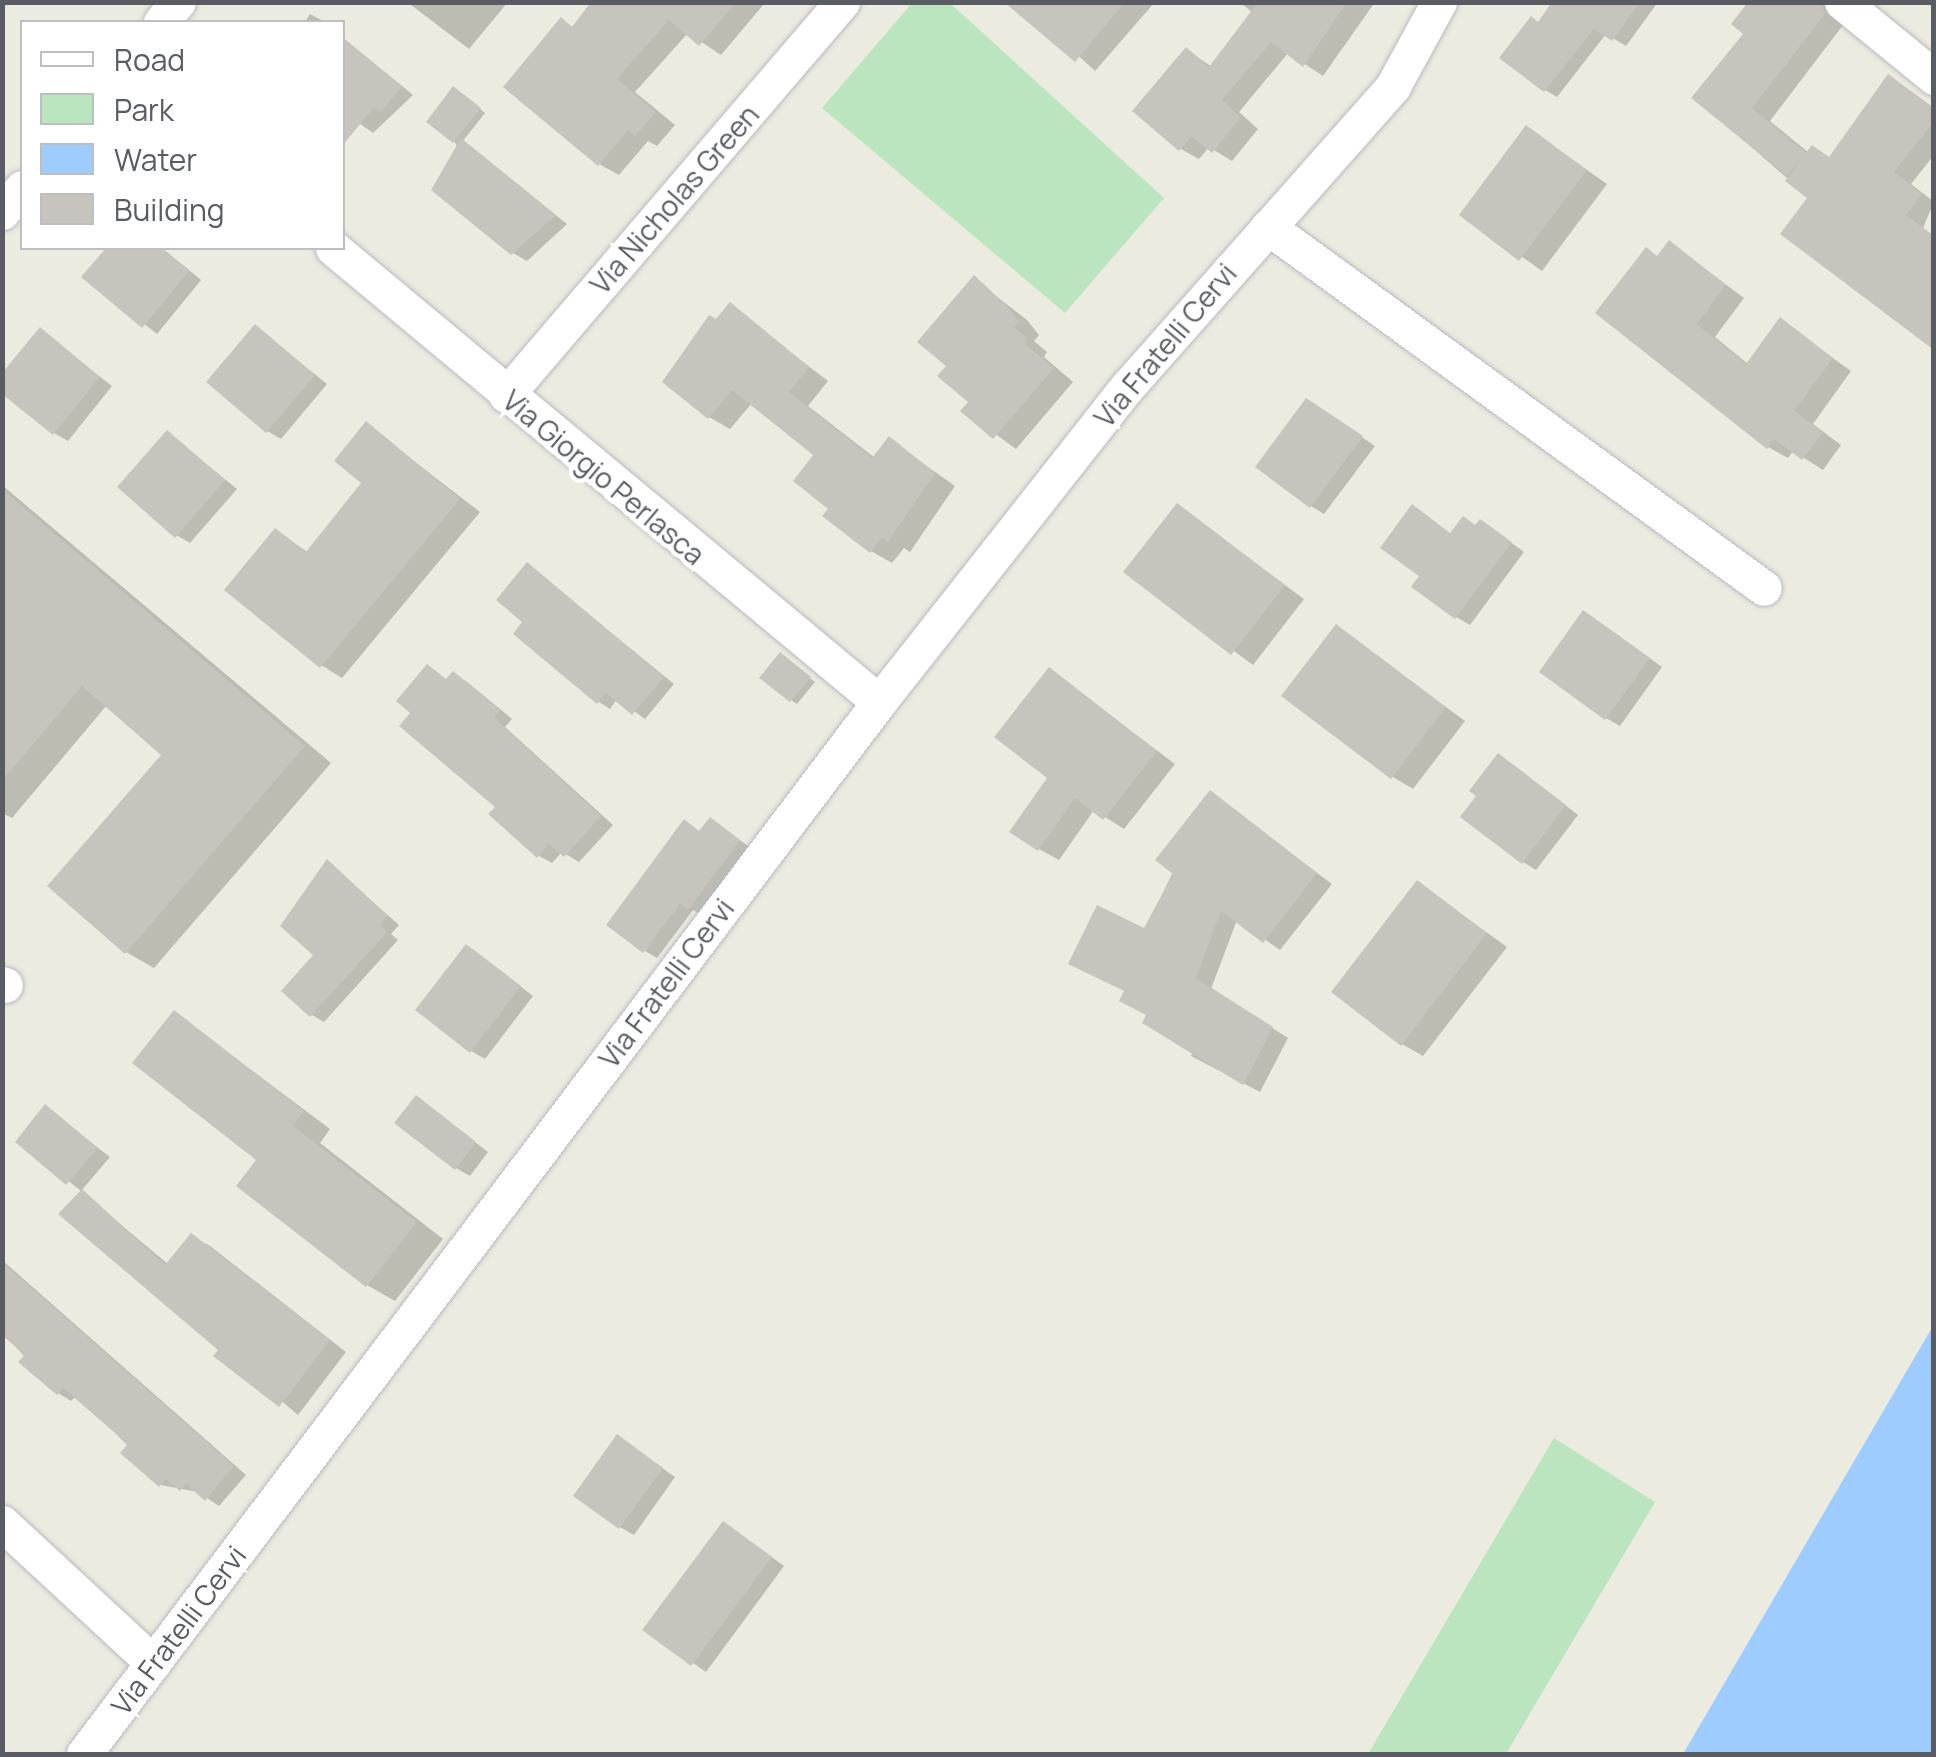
<!DOCTYPE html>
<style>
body{margin:0}
#map{position:relative;width:1936px;height:1757px;overflow:hidden;background:#ecebe0;font-family:Manrope,sans-serif}
div>[style]{position:absolute}
.green>*{inset:0;background:#bbe5bf}
.water>*{inset:0;background:#9eccff}
.shadow>*{inset:0;background:#0003}
.building>*{inset:0;background:#c7c4bd}
.roads{filter:drop-shadow(0 0 2px #b8bac0) drop-shadow(0 0 2px #b8bac0)}
.minor>*{height:35px;margin:-17.5px;padding:0 17.5px;transform-origin:17.5px;border-radius:17.5px;background:#fff}
span{translate:-50% -50%;white-space:nowrap;text-align:center;line-height:1.15;-webkit-text-stroke:9px #fff;paint-order:stroke}
.street-label{font-size:28px;color:#595c62}
.frame{position:absolute;inset:0;border:5px solid #595c62;pointer-events:none}
.legend{position:absolute;left:20px;top:20px;width:325px;height:230px;box-sizing:border-box;background:#fff;border:2px solid #bdbec0;margin:0;padding:12px 18px;list-style:none;font-size:30px;color:#595c62}
.legend li{display:flex;align-items:center;gap:20px;height:50px}
.legend b{width:50px;border:2px solid #bdbec0}
</style>
<div id="map">
<div class="green">
<div style="clip-path:polygon(912px 3px,950px 3px,1164px 198px,1065px 313px,822px 108px)"></div>
<div style="clip-path:polygon(1554px 1438px,1655px 1502px,1506px 1754px,1368px 1754px)"></div>
</div>
<div class="water">
<div style="clip-path:polygon(1933px 1326px,1933px 1754px,1683px 1754px)"></div>
</div>
<div class="shadow">
<div style="clip-path:polygon(407px 2px,508px 2px,469px 49px)"></div>
<div style="clip-path:polygon(594px 2px,764px 4px,721px 55px,688px 33px,635px 92px,675px 125px,657px 146px,648px 141px,619px 175px,599px 164px,561px 20px,574px 28px)"></div>
<div style="clip-path:polygon(1020px 2px,1155px 2px,1095px 71px)"></div>
<div style="clip-path:polygon(1240px 2px,1375px 2px,1323px 76px,1288px 53px,1239px 112px,1258px 129px,1232px 161px,1209px 147px,1199px 159px,1181px 149px,1187px 50px,1212px 67px,1253px 13px)"></div>
<div style="clip-path:polygon(1555px 2px,1658px 2px,1626px 46px,1606px 34px,1557px 97px,1545px 90px,1540px 24px)"></div>
<div style="clip-path:polygon(1751px 2px,1825px 2px,1843px 25px,1770px 121px,1809px 153px,1831px 158px,1889px 78px,1934px 108px,1934px 155px,1911px 184px,1934px 202px,1923px 228px,1934px 236px,1810px 198px,1694px 97px,1747px 33px)"></div>
<div style="clip-path:polygon(310px 14px,323px 21px,325px 22px,305px 22px)"></div>
<div style="clip-path:polygon(342px 37px,413px 95px,373px 133px,342px 111px)"></div>
<div style="clip-path:polygon(460px 93px,485px 113px,462px 142px,567px 224px,527px 261px,513px 253px,454px 141px)"></div>
<div style="clip-path:polygon(1527px 128px,1607px 184px,1542px 271px,1463px 215px)"></div>
<div style="clip-path:polygon(1670px 243px,1744px 298px,1715px 337px,1748px 364px,1781px 321px,1851px 371px,1813px 424px,1841px 445px,1823px 470px,1793px 451px,1788px 458px,1768px 447px,1658px 258px)"></div>
<div style="clip-path:polygon(110px 248px,162px 248px,201px 280px,157px 334px,85px 277px)"></div>
<div style="clip-path:polygon(974px 279px,1027px 320px,1039px 335px,1034px 341px,1047px 352px,1044px 357px,1073px 382px,1016px 449px,964px 411px,971px 401px,949px 366px)"></div>
<div style="clip-path:polygon(730px 306px,828px 381px,808px 406px,875px 458px,890px 440px,955px 486px,910px 552px,904px 548px,892px 563px,871px 551px,831px 509px,816px 455px,752px 403px,730px 429px,709px 417px,717px 322px)"></div>
<div style="clip-path:polygon(256px 327px,327px 384px,281px 439px,267px 431px)"></div>
<div style="clip-path:polygon(41px 331px,112px 386px,68px 441px,54px 433px)"></div>
<div style="clip-path:polygon(1320px 409px,1375px 446px,1324px 514px,1311px 506px)"></div>
<div style="clip-path:polygon(367px 425px,480px 512px,342px 678px,321px 665px,276px 531px,309px 553px,364px 483px)"></div>
<div style="clip-path:polygon(168px 433px,237px 489px,190px 543px,176px 535px)"></div>
<div style="clip-path:polygon(2px 485px,331px 763px,154px 968px,126px 952px,165px 754px,107px 705px,12px 818px,2px 813px)"></div>
<div style="clip-path:polygon(1178px 506px,1304px 599px,1253px 665px,1127px 572px)"></div>
<div style="clip-path:polygon(1477px 527px,1494px 530px,1524px 552px,1470px 625px,1456px 617px,1452px 535px)"></div>
<div style="clip-path:polygon(528px 565px,674px 684px,645px 719px,617px 699px,610px 709px,599px 702px,516px 634px,526px 621px)"></div>
<div style="clip-path:polygon(1598px 621px,1662px 667px,1620px 726px,1606px 718px)"></div>
<div style="clip-path:polygon(1337px 627px,1465px 721px,1413px 789px,1393px 777px)"></div>
<div style="clip-path:polygon(786px 659px,815px 682px,797px 704px,791px 700px)"></div>
<div style="clip-path:polygon(428px 667px,448px 681px,454px 674px,467px 682px,512px 719px,505px 727px,613px 825px,579px 862px,562px 852px,552px 863px,539px 856px,414px 713px)"></div>
<div style="clip-path:polygon(1049px 670px,1175px 764px,1124px 829px,1094px 810px,1059px 860px,1039px 849px,1051px 778px)"></div>
<div style="clip-path:polygon(1512px 764px,1578px 815px,1536px 870px,1523px 862px)"></div>
<div style="clip-path:polygon(1210px 793px,1332px 884px,1280px 950px,1237px 920px,1211px 989px,1288px 1038px,1260px 1092px,1191px 1056px,1195px 1049px,1149px 1014px,1145px 931px)"></div>
<div style="clip-path:polygon(711px 820px,751px 848px,702px 915px,693px 910px,657px 958px,645px 951px)"></div>
<div style="clip-path:polygon(328px 863px,399px 925px,391px 934px,398px 940px,324px 1022px,312px 1015px)"></div>
<div style="clip-path:polygon(1418px 883px,1507px 947px,1423px 1056px,1402px 1044px)"></div>
<div style="clip-path:polygon(480px 955px,533px 996px,485px 1059px,471px 1051px)"></div>
<div style="clip-path:polygon(175px 1013px,330px 1129px,320px 1143px,443px 1239px,395px 1301px,367px 1285px,260px 1159px)"></div>
<div style="clip-path:polygon(417px 1098px,488px 1152px,470px 1176px,456px 1168px)"></div>
<div style="clip-path:polygon(46px 1108px,110px 1157px,81px 1191px,18px 1141px)"></div>
<div style="clip-path:polygon(82px 1192px,169px 1265px,191px 1236px,210px 1246px,346px 1352px,298px 1415px,221px 1350px)"></div>
<div style="clip-path:polygon(2px 1260px,246px 1475px,219px 1506px,198px 1492px,161px 1485px,131px 1445px,76px 1396px,71px 1401px,58px 1393px,2px 1332px)"></div>
<div style="clip-path:polygon(631px 1446px,675px 1477px,634px 1535px,620px 1527px)"></div>
<div style="clip-path:polygon(737px 1532px,784px 1566px,706px 1672px,646px 1630px)"></div>
</div>
<div class="building">
<div style="clip-path:polygon(591px 2px,736px 2px,699px 46px,669px 20px,617px 79px,656px 112px,635px 136px,628px 130px,598px 166px,503px 87px,561px 17px,572px 27px)"></div>
<div style="clip-path:polygon(1004px 2px,1125px 2px,1075px 62px)"></div>
<div style="clip-path:polygon(1258px 2px,1347px 2px,1303px 67px,1271px 42px,1222px 100px,1241px 117px,1212px 153px,1192px 136px,1179px 151px,1132px 111px,1186px 47px,1209px 67px)"></div>
<div style="clip-path:polygon(1552px 2px,1640px 2px,1612px 41px,1594px 29px,1544px 92px,1499px 58px,1531px 16px,1538px 22px)"></div>
<div style="clip-path:polygon(1748px 2px,1821px 2px,1825px 14px,1752px 108px,1806px 153px,1812px 145px,1829px 157px,1888px 74px,1934px 108px,1934px 121px,1894px 172px,1922px 194px,1906px 215px,1934px 236px,1934px 350px,1780px 234px,1807px 198px,1785px 181px,1801px 159px,1787px 176px,1691px 98px,1743px 34px,1731px 24px)"></div>
<div style="clip-path:polygon(342px 38px,402px 86px,381px 112px,374px 107px,342px 146px)"></div>
<div style="clip-path:polygon(453px 86px,481px 108px,453px 143px,426px 122px)"></div>
<div style="clip-path:polygon(1526px 125px,1587px 170px,1519px 261px,1459px 215px)"></div>
<div style="clip-path:polygon(461px 138px,556px 215px,511px 255px,431px 190px)"></div>
<div style="clip-path:polygon(1669px 240px,1726px 285px,1697px 324px,1746px 364px,1780px 317px,1833px 358px,1794px 411px,1823px 432px,1802px 460px,1774px 439px,1767px 449px,1595px 313px,1646px 247px,1657px 256px)"></div>
<div style="clip-path:polygon(106px 248px,161px 248px,189px 271px,142px 328px,81px 277px)"></div>
<div style="clip-path:polygon(974px 275px,1006px 305px,1019px 322px,1014px 327px,1028px 339px,1024px 343px,1054px 368px,993px 439px,960px 411px,968px 402px,937px 376px,946px 366px,917px 342px)"></div>
<div style="clip-path:polygon(730px 302px,809px 367px,789px 392px,872px 458px,889px 436px,935px 473px,888px 542px,882px 537px,870px 553px,822px 516px,828px 509px,793px 481px,813px 455px,732px 390px,708px 419px,662px 382px,709px 315px,716px 319px)"></div>
<div style="clip-path:polygon(255px 324px,315px 375px,266px 433px,206px 382px)"></div>
<div style="clip-path:polygon(40px 327px,100px 377px,53px 435px,2px 394px,2px 373px)"></div>
<div style="clip-path:polygon(1306px 398px,1363px 436px,1310px 508px,1255px 467px)"></div>
<div style="clip-path:polygon(366px 421px,460px 499px,320px 668px,224px 590px,275px 528px,306px 552px,361px 483px,334px 461px)"></div>
<div style="clip-path:polygon(167px 430px,225px 480px,175px 538px,117px 487px)"></div>
<div style="clip-path:polygon(2px 489px,305px 746px,125px 954px,47px 886px,161px 755px,82px 686px,2px 781px)"></div>
<div style="clip-path:polygon(1177px 503px,1285px 585px,1231px 655px,1123px 572px)"></div>
<div style="clip-path:polygon(1412px 504px,1450px 533px,1463px 516px,1475px 525px,1480px 519px,1512px 542px,1455px 619px,1411px 587px,1419px 576px,1380px 548px)"></div>
<div style="clip-path:polygon(527px 562px,664px 677px,632px 715px,606px 693px,597px 704px,513px 634px,522px 622px,496px 600px)"></div>
<div style="clip-path:polygon(1583px 610px,1650px 658px,1605px 720px,1539px 672px)"></div>
<div style="clip-path:polygon(1336px 624px,1446px 707px,1391px 779px,1281px 696px)"></div>
<div style="clip-path:polygon(780px 652px,811px 677px,790px 702px,759px 678px)"></div>
<div style="clip-path:polygon(427px 664px,446px 679px,453px 671px,500px 710px,494px 718px,601px 816px,564px 857px,549px 844px,537px 858px,488px 814px,495px 807px,399px 726px,410px 713px,396px 701px)"></div>
<div style="clip-path:polygon(1049px 667px,1157px 751px,1103px 820px,1075px 798px,1038px 851px,1009px 832px,1047px 778px,994px 737px)"></div>
<div style="clip-path:polygon(1498px 753px,1566px 805px,1522px 864px,1460px 817px,1476px 796px,1469px 791px)"></div>
<div style="clip-path:polygon(1210px 790px,1317px 873px,1263px 943px,1221px 911px,1196px 978px,1273px 1027px,1243px 1085px,1142px 1023px,1146px 1015px,1119px 1001px,1124px 991px,1068px 964px,1097px 905px,1144px 928px,1173px 874px,1155px 860px)"></div>
<div style="clip-path:polygon(710px 817px,740px 840px,688px 910px,680px 904px,643px 953px,606px 925px,684px 819px,699px 831px)"></div>
<div style="clip-path:polygon(327px 859px,388px 916px,380px 925px,387px 932px,310px 1017px,281px 991px,313px 955px,280px 926px)"></div>
<div style="clip-path:polygon(1417px 880px,1487px 933px,1401px 1046px,1331px 992px)"></div>
<div style="clip-path:polygon(466px 944px,521px 986px,470px 1053px,415px 1010px)"></div>
<div style="clip-path:polygon(174px 1010px,304px 1111px,293px 1126px,417px 1222px,366px 1287px,236px 1186px,256px 1160px,132px 1063px)"></div>
<div style="clip-path:polygon(416px 1095px,476px 1142px,455px 1170px,394px 1123px)"></div>
<div style="clip-path:polygon(45px 1104px,98px 1148px,66px 1185px,15px 1142px)"></div>
<div style="clip-path:polygon(82px 1189px,165px 1265px,191px 1233px,330px 1340px,279px 1407px,213px 1356px,218px 1350px,58px 1214px)"></div>
<div style="clip-path:polygon(2px 1262px,234px 1466px,205px 1501px,186px 1484px,180px 1491px,166px 1479px,159px 1487px,120px 1453px,127px 1445px,114px 1432px,63px 1388px,57px 1395px,18px 1362px,25px 1355px,2px 1335px)"></div>
<div style="clip-path:polygon(617px 1434px,663px 1468px,619px 1529px,573px 1496px)"></div>
<div style="clip-path:polygon(723px 1521px,772px 1557px,691px 1666px,642px 1630px)"></div>
</div>
<div class="roads">
<div class="minor">
<div style="left:1842px;top:2px;width:119px;rotate:39.2deg"></div>
<div style="left:161px;top:22px;width:26px;rotate:-50deg"></div>
<div style="left:2px;top:212px;width:31px;rotate:-50deg"></div>
<div style="left:1268px;top:227px;width:613px;rotate:36.05deg"></div>
<div style="left:333px;top:248px;width:710px;rotate:39.74deg"></div>
<div style="left:506px;top:395px;width:517px;rotate:-49.47deg"></div>
<div style="left:2px;top:984px;width:3px;rotate:18deg"></div>
<div style="left:2px;top:1523px;width:206px;rotate:42.8deg"></div>
<div style="left:84px;top:1754px;width:1319px;rotate:-52.92deg"></div>
<div style="left:879px;top:702px;width:402px;rotate:-51.8deg"></div>
<div style="left:1128px;top:386px;width:400px;rotate:-48.5deg"></div>
<div style="left:1393px;top:86px;width:96px;rotate:-61.3deg"></div>
</div>
</div>
<div class="street-label">
<span style="left:674px;top:199px;rotate:-49deg">Via Nicholas Green</span>
<span style="left:1165px;top:345px;rotate:-50deg">Via Fratelli Cervi</span>
<span style="left:604px;top:477px;rotate:40deg">Via Giorgio Perlasca</span>
<span style="left:666px;top:983px;rotate:-53deg">Via Fratelli Cervi</span>
<span style="left:178px;top:1630px;rotate:-53deg">Via Fratelli Cervi</span>
</div>
<div class="frame"></div>
<ul class="legend">
<li><b style="height:12px;background:#fff"></b>Road</li>
<li><b style="height:28px;background:#bbe5bf"></b>Park</li>
<li><b style="height:28px;background:#9eccff"></b>Water</li>
<li><b style="height:28px;background:#c7c4bd"></b>Building</li>
</ul>
</div>
